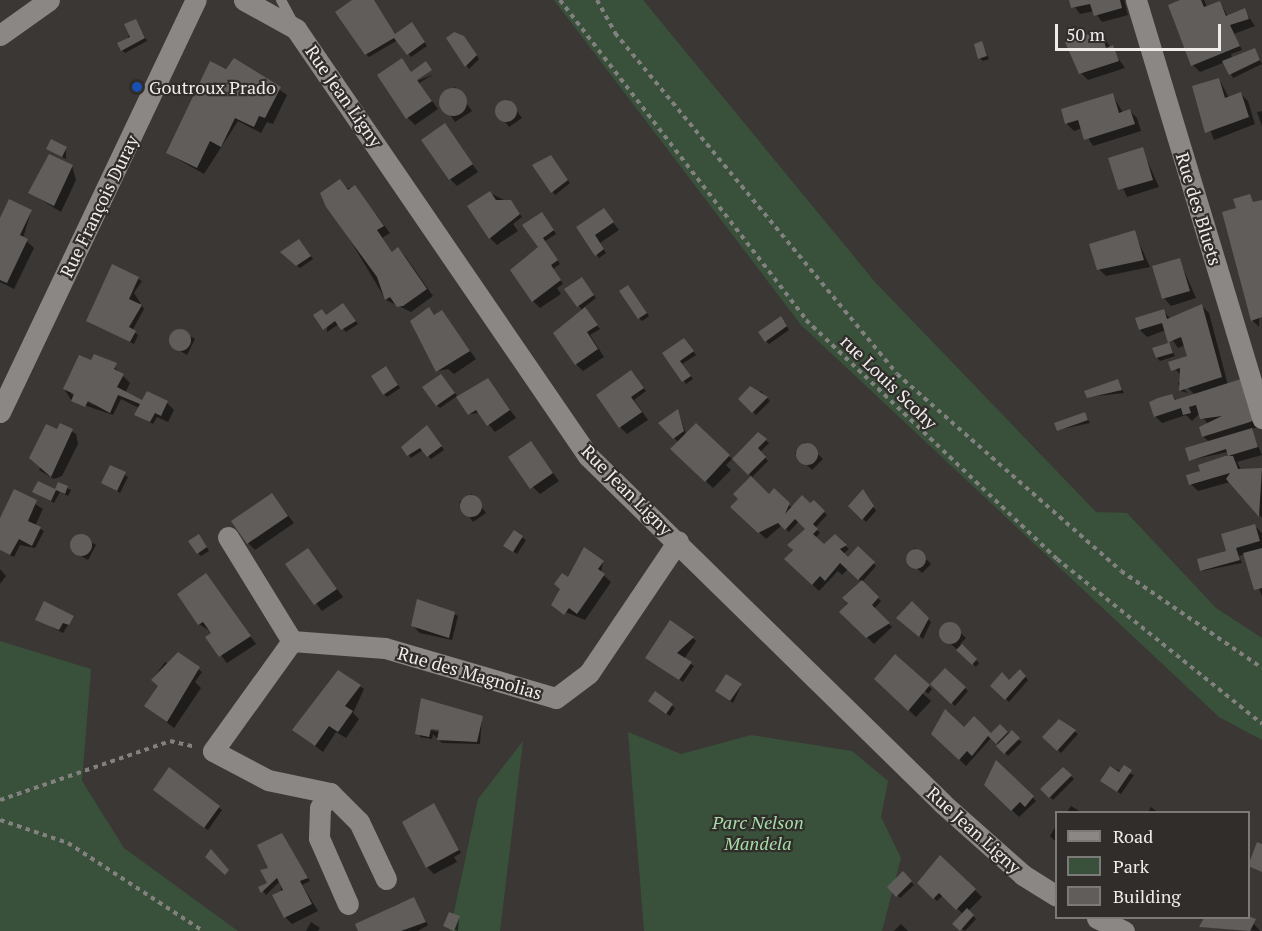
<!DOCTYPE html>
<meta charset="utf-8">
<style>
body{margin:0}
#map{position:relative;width:1262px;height:931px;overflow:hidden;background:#3a3735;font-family:"PT Serif",serif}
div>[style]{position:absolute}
.green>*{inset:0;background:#39513a}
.shadow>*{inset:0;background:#0007}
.building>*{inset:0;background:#615d5b}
.round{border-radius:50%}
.path>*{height:4px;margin-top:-2px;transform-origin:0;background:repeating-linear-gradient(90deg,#83817f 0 4.5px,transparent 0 9px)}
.lane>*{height:10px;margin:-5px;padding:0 5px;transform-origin:5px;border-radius:5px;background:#8b8785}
.street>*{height:21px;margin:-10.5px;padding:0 10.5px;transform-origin:10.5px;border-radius:10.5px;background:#8b8785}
.dots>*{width:16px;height:16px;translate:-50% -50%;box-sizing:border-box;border:3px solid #302d2b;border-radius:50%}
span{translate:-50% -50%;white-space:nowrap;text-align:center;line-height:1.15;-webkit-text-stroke:4.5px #302d2b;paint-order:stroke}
.poi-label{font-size:18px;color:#efedec}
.left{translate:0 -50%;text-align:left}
.street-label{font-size:18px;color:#efedec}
.park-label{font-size:18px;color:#a5dea7;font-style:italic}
.legend{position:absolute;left:1055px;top:811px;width:195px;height:108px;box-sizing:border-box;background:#302d2b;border:2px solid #7c7a78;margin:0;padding:8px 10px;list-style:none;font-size:18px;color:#efedec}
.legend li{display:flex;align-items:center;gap:12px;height:30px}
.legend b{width:30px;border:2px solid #7c7a78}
.scale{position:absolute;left:1055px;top:24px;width:166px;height:27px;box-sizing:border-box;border:3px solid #efedec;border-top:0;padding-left:8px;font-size:18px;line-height:21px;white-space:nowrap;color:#efedec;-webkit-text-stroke:4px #302d2b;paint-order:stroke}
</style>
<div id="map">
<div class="green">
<div style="clip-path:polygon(554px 0,643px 0,875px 282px,1096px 512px,1127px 513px,1216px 608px,1262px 638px,1262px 740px,1219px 717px,801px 325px)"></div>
<div style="clip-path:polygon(0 641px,91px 669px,82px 781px,124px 848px,238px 931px,0 931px)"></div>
<div style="clip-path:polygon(628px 732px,681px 754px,751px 735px,852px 751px,888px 781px,881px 817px,901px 858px,882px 931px,644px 931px)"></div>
<div style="clip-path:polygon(523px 741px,500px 931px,450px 931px,478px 799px)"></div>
</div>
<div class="shadow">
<div style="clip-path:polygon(358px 0,372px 0,395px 35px,414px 27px,427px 46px,411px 57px,398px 40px,369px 57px,360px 48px)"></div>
<div style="clip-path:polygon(1070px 0,1124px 0,1128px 15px,1102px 22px,1094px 11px,1080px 14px)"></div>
<div style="clip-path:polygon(1183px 0,1204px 0,1207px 7px,1220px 2px,1228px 17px,1244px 10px,1255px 26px,1234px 34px,1242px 50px,1231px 54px,1232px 58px,1255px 50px,1262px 64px,1233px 78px,1225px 62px,1200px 72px,1193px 65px)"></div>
<div style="clip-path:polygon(136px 20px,147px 41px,125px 53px,122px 50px)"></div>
<div style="clip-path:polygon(1100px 32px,1125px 68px,1088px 80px,1081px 73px)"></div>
<div style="clip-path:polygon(448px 39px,467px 41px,479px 59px,469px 69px)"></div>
<div style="clip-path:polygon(982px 43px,989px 59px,983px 61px,980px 58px)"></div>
<div style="clip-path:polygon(235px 60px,287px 95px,273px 124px,267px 122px,261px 133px,238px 121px,204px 174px,167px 153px,211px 63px,241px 74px)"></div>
<div style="clip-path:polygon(401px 60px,417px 81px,434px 74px,419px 83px,438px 109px,415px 125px,408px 118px)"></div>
<div style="clip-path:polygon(1219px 79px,1229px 98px,1241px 94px,1248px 101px,1255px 124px,1214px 140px,1194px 87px)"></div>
<div style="clip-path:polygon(455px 87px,472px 111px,455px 122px,439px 98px)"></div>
<div style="clip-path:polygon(1112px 94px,1123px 113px,1130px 111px,1137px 118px,1141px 131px,1093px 146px,1082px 128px,1074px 131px,1067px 124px,1063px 110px)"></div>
<div style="clip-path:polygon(508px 99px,522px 118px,509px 127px,495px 108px)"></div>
<div style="clip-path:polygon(1262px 111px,1262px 126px,1257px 112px)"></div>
<div style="clip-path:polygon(445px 125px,478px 172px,457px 186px,450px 179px)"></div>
<div style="clip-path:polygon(66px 148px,66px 159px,48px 149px)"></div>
<div style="clip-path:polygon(1142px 149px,1159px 187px,1127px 197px,1110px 159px)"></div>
<div style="clip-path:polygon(553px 160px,570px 183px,555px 195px,534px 165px)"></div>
<div style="clip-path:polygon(72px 166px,76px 180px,61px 212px,30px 193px)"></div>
<div style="clip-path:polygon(355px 187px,390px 233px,382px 238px,393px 253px,398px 249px,405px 256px,433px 296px,411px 312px,386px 300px,322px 193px)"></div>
<div style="clip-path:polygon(490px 193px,514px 205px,522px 217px,513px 224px,518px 231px,497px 245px,490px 238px)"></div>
<div style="clip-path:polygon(1250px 196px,1254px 204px,1262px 201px,1259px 327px,1252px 320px,1238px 209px)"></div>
<div style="clip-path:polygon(603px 210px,619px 230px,600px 243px,606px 253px,599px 258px,578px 227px)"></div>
<div style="clip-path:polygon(31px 212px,23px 238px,34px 248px,14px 289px,0 282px,0 219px)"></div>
<div style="clip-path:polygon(545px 217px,556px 234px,545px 241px,560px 264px,553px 269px,563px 284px,557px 288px,561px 294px,540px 308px,533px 301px)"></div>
<div style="clip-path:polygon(1134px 232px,1150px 267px,1106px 276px,1099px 269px)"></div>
<div style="clip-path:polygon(302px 244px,313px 259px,300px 268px,282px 252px)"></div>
<div style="clip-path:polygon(1179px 259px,1196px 298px,1171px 306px,1164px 298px)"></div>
<div style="clip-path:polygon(113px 266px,142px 281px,134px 293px,144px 309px,132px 331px,138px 335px,134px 344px,88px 321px)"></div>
<div style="clip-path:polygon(584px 282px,596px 298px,583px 308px,600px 329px,590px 335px,604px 357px,583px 371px,576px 364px,583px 311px,566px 290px)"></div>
<div style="clip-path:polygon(631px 290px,649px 316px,642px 321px,639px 318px)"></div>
<div style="clip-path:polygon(1202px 306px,1209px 313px,1228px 385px,1227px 427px,1261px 419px,1262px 426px,1251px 429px,1262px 455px,1237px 462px,1243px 473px,1262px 468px,1262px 518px,1230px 482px,1198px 491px,1191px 484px,1232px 458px,1228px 452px,1191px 460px,1210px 443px,1203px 436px,1209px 426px,1200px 413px,1192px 421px,1186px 415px,1162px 423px,1155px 416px,1172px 395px,1177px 401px,1195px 395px,1188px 388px,1183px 388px,1188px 393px,1181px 391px,1178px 383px,1186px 381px,1170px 363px,1189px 357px,1185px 345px,1178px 348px,1166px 330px,1147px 337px,1140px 330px,1163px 311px,1171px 319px)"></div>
<div style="clip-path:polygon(346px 308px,358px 324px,346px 332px,339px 324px,327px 332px,327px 317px)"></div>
<div style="clip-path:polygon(441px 312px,476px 359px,454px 374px,448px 369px,437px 371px,416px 333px)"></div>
<div style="clip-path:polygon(784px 321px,789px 330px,769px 344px,766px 341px)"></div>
<div style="clip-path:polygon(178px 329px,195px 339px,187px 355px,170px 345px)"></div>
<div style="clip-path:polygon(687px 343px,696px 355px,682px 364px,693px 379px,686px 384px,664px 353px)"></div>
<div style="clip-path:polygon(1169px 344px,1175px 356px,1160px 361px,1157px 358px)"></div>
<div style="clip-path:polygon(evenodd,108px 361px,130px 383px,125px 393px,143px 402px,167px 403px,174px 410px,168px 422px,157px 417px,153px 424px,136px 414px,139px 408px,121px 399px,113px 415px,72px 401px,64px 389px,91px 362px,108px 361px,71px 391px,95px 403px,94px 405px,71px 394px,71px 391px)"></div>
<div style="clip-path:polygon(389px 371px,400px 388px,387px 397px,384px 394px)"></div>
<div style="clip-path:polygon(633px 375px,646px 391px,634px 400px,648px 420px,627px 434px,620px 427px)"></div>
<div style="clip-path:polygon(444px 379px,457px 396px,440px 408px,437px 405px)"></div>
<div style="clip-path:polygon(488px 380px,516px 418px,495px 432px,479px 413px,469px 414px)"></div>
<div style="clip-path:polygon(1118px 381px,1124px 393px,1088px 397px)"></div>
<div style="clip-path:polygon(761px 391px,770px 401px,756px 415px,740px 398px)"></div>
<div style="clip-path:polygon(678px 411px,686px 434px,696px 425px,732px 459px,726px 465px,731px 470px,713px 488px,672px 449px,678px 442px,661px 423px)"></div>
<div style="clip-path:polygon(1085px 414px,1090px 423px,1058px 430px)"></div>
<div style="clip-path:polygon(61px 425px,76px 434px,78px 444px,62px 476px,54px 479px,39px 470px)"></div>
<div style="clip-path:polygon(430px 430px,444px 450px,431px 459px,423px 450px,411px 458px,403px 447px)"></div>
<div style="clip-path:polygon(758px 434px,769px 443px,760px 452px,768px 461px,752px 477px,734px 459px)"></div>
<div style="clip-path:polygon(805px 442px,823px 459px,812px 470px,795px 453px)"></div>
<div style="clip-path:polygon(531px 443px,559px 481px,540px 494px,533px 487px)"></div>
<div style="clip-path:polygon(111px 467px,128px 477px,120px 493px,103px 483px)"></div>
<div style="clip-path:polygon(752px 477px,769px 496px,774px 490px,792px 508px,814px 502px,827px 515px,815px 528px,820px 533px,815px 538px,824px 546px,835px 536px,849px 549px,843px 554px,848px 559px,858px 548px,876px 566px,862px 582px,848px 569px,842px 575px,838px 571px,819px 591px,786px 559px,807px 529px,799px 521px,789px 532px,782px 525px,766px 539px,733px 507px,740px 499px,735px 494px)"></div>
<div style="clip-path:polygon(38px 483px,56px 491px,59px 484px,71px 490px,68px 496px,60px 492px,54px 503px,34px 492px)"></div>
<div style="clip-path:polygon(15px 491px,43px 509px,35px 526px,44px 531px,35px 548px,20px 545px,14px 557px,0 550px,0 521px)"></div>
<div style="clip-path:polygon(863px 491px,876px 511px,866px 522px,850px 505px)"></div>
<div style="clip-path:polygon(472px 494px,486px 513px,473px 522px,459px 502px)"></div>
<div style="clip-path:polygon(272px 495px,294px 523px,255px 550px,248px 543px)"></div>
<div style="clip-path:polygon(1255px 526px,1262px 533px,1262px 596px,1245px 554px,1239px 556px,1242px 563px,1202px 571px)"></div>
<div style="clip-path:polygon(514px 532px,526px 540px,517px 554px,508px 548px)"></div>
<div style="clip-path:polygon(79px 535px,96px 545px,88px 560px,71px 550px)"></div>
<div style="clip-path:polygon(202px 539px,209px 551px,201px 556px,198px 553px)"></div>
<div style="clip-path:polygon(915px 548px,931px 564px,922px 573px,906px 558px)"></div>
<div style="clip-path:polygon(308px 550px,343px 597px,322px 611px,287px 564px)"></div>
<div style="clip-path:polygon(603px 562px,601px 573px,611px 582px,585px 620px,556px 608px,568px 579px)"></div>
<div style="clip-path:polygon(0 569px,6px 576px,0 584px)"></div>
<div style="clip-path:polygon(206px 575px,256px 644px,227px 663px,207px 637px,213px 633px,199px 624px)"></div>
<div style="clip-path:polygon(861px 582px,881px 601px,874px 609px,892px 627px,874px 644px,841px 612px)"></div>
<div style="clip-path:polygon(419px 601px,458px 616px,452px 640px,420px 633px,413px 626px)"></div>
<div style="clip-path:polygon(912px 603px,931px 622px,923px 639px,898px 618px)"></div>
<div style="clip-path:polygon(73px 617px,63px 633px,37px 619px)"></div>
<div style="clip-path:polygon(949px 622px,966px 638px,960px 644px,979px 663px,976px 667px,939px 633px)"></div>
<div style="clip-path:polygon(691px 636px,696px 641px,684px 659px,694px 666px,683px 682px,647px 658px)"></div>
<div style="clip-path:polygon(179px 654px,202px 672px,195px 682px,201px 688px,174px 728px,146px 706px,160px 686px,153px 679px,165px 662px,173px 668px)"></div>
<div style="clip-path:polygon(895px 656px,932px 689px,928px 694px,892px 659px)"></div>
<div style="clip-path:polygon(891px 664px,931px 701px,916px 717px,876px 679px)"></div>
<div style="clip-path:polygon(945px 670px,968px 691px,955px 706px,932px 684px)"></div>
<div style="clip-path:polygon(1020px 671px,1028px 680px,1009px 702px,992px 686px,1010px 682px)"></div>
<div style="clip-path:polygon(338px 672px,364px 689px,353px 713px,359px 719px,346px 738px,336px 732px,323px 752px,294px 730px)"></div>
<div style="clip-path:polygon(741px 686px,733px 703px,720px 694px)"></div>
<div style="clip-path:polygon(655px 693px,675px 708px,670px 716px,653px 704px)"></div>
<div style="clip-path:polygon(evenodd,422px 700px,482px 717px,480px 744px,442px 743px,433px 734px,432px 739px,420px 737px,422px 700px,423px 725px,447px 731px,446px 734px,423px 728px,423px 725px)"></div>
<div style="clip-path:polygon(945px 711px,965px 728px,991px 735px,1000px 726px,1022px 742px,1008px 756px,992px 737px,966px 766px,933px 734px)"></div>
<div style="clip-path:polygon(1059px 721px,1078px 734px,1061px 753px,1044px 737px)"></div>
<div style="clip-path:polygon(996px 762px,1036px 801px,1019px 817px,986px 785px)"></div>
<div style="clip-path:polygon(1111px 768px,1134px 775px,1121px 794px,1105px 784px)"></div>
<div style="clip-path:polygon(170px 769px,222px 810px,208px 830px,199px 824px)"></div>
<div style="clip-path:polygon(1063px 769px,1074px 779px,1053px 800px,1042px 789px)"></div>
<div style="clip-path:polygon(434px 805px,461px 853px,454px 857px,457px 862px,434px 874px,427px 867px)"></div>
<div style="clip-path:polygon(1071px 806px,1081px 812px,1067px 812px)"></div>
<div style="clip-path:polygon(1151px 807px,1156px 811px,1158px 812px,1148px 812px)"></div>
<div style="clip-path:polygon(1056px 826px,1056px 842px,1050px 836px)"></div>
<div style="clip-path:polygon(281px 835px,310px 881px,302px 885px,318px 911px,292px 924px,285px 917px,280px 881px,266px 895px,260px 888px,269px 884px)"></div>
<div style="clip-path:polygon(941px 857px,982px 897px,968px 911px,976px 919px,965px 931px,954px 924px,963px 914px,943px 895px,937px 901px,919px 883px)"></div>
<div style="clip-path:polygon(903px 873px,914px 885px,900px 898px,889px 887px)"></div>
<div style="clip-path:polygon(416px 902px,428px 925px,418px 931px,360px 931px,357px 925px,400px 903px)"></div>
<div style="clip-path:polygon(459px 917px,458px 931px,445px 926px)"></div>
<div style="clip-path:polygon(1248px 917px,1260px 931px,1201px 927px,1206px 918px)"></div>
<div style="clip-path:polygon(311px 922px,320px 928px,318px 931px,306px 931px)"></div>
<div style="clip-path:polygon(901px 924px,908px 931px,894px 931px)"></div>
</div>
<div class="building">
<div style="clip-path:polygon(352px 0,374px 0,395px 34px,412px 22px,425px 42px,407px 55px,394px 38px,365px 55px,335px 12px)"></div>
<div style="clip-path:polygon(1069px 0,1120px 0,1122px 8px,1094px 16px,1090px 4px,1071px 8px)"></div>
<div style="clip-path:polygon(1180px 0,1201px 0,1204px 7px,1220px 1px,1226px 16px,1245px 8px,1249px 19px,1230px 25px,1240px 46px,1191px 66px,1168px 5px)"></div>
<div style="clip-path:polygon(136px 19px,145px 38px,121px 51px,117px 43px,130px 37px,124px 24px)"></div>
<div style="clip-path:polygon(1101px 30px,1106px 48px,1113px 45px,1119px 61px,1079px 74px,1065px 42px)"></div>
<div style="clip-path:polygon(454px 32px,464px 36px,477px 55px,465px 67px,446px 38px)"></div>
<div style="clip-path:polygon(982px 41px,987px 56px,978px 59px,974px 44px)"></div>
<div style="clip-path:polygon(1255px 48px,1260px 60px,1229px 75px,1222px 61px)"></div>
<div style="clip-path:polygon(234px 58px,281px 87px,265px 118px,259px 116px,254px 127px,235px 118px,221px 147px,210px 141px,197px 168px,166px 153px,210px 61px,226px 69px)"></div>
<div style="clip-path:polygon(402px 58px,411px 72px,426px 61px,432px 70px,417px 80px,432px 101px,406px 119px,377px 75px)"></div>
<div style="clip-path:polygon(1219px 78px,1225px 98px,1241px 92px,1249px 117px,1205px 133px,1192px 86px)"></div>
<div class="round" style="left:439px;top:88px;width:28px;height:28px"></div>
<div style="clip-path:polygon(1113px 93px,1119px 113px,1130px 109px,1135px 124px,1084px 140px,1078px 120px,1065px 124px,1061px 109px)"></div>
<div class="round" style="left:495px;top:100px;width:22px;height:22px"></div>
<div style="clip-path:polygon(445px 123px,473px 164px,449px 180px,421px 140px)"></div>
<div style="clip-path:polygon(51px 139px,67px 147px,62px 157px,46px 149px)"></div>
<div style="clip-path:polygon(1143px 147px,1153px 180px,1118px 190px,1108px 158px)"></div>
<div style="clip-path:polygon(49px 154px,73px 165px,54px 206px,28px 193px)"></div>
<div style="clip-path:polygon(551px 155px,568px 180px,551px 193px,532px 165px)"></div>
<div style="clip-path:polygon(340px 179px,348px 190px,355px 185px,384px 226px,377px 230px,392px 252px,398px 247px,427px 289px,403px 306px,397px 307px,390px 297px,385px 300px,377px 277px,326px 207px,320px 193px)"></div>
<div style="clip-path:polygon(490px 191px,496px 200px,511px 200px,520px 214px,489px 239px,467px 206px)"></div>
<div style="clip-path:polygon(1250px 194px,1253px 202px,1262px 200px,1262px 317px,1251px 321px,1222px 212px,1236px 208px,1233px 199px)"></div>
<div style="clip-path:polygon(9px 199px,32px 210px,20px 235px,28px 239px,7px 283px,0 280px,0 218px)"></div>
<div style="clip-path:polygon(604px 208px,614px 222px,595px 235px,604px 249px,595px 256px,576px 227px)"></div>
<div style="clip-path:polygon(542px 212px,554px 230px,543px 238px,558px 260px,551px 265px,561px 280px,532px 302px,510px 270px,538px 247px,522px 225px)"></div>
<div style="clip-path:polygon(1135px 230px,1144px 260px,1097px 270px,1089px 244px)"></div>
<div style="clip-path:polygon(299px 239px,311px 256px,296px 266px,280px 252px)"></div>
<div style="clip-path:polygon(1180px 258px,1190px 291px,1162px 299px,1152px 266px)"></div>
<div style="clip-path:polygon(112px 264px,139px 277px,129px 299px,142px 305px,129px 327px,136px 331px,130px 342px,86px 321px)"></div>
<div style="clip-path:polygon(582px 277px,594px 295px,577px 307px,564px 289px)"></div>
<div style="clip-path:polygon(628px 285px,647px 313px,638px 319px,619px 291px)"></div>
<div style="clip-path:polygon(343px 303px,356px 321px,341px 330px,335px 321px,323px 330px,313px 315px,322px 309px,326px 315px)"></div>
<div style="clip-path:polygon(1202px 304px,1222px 377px,1179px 391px,1180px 368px,1171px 371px,1168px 362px,1187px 356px,1181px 337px,1169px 342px,1173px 353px,1156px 358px,1152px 348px,1168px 343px,1162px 323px,1139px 330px,1135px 318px,1164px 309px,1167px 319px)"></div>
<div style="clip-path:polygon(429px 307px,434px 315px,442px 310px,470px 351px,436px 372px,410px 321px)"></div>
<div style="clip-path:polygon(585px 307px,598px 325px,587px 332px,598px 349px,575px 365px,553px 333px)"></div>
<div style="clip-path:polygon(781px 316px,787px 326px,765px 342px,758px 332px)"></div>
<div class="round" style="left:169px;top:329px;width:22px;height:22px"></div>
<div style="clip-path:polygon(684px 338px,694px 351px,680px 361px,691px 376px,682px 382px,662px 353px)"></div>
<div style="clip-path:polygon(94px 354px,117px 363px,114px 369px,124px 374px,117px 387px,142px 400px,147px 391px,168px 401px,161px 416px,155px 413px,150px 422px,134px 415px,140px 404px,118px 395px,110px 413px,88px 401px,85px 407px,71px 401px,74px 394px,63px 389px,79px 355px,91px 360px)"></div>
<div style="clip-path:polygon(386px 366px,398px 385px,383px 395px,371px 376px)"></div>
<div style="clip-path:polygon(631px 370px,644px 388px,631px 397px,642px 412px,619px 428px,596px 395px)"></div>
<div style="clip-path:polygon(441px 374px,455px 393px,436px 406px,422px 387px)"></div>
<div style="clip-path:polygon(488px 378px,510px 410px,487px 426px,476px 410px,468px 415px,456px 397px)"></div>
<div style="clip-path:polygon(1244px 378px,1257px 418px,1250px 422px,1202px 437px,1199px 427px,1222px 416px,1200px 419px,1196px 405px,1189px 407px,1191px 413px,1183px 415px,1181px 408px,1154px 417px,1149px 402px,1158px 398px,1172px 394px,1175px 400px)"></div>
<div style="clip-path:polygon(1118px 379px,1122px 390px,1087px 398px,1084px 391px)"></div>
<div style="clip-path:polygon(750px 386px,768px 397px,752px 413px,738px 399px)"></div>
<div style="clip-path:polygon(678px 409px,684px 431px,673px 439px,658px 423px)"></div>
<div style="clip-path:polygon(1085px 412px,1088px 420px,1057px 431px,1054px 423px)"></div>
<div style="clip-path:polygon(60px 423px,73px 429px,51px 477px,29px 458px,46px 424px,57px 429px)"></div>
<div style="clip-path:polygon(696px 423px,730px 455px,705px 482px,670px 449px)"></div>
<div style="clip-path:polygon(427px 425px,442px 446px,427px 457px,420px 448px,407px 456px,401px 447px)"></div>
<div style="clip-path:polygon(1252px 428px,1258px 447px,1228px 456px,1226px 449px,1189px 461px,1185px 448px)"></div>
<div style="clip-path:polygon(758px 432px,767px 439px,758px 448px,766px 457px,748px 475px,732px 459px)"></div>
<div style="clip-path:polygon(531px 441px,553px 473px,530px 489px,508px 457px)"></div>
<div class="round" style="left:796px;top:443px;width:22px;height:22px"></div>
<div style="clip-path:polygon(1225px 456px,1233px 456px,1238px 469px,1262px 468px,1259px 517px,1226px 479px,1230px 473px,1189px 485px,1186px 475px,1200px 471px,1198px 465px)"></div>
<div style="clip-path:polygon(110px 465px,126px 472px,117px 491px,101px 483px)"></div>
<div style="clip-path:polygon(751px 476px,769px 494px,774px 488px,790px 503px,785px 514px,802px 495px,810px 503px,814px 500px,825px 511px,813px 524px,818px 529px,813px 534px,824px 544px,835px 534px,847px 545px,840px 549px,848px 557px,858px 546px,875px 562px,858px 580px,840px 563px,825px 581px,820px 576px,812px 585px,784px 559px,793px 550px,787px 545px,805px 529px,795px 519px,785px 530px,778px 523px,758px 533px,730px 507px,738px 499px,733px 494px)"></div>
<div style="clip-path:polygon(38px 481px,55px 489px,58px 482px,68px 486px,65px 494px,56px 490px,51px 501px,32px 492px)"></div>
<div style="clip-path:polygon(14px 489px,37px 500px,28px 521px,41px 527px,32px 546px,19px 539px,10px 555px,0 550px,0 518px)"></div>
<div style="clip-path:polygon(863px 489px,874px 506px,862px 520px,848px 506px)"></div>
<div style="clip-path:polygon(272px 493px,288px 516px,247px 544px,231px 521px)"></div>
<div class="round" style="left:460px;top:495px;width:22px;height:22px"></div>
<div style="clip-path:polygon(1255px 524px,1260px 541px,1236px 548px,1240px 560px,1200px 571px,1197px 559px,1226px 551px,1221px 534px)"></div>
<div style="clip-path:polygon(514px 530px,523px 536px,513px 552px,503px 546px)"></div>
<div style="clip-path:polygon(199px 534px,207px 547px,197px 554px,188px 541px)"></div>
<div class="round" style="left:70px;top:534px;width:22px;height:22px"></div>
<div style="clip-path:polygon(584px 547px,604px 561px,598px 569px,605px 574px,577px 614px,569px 608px,564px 615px,551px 605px,560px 589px,554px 584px,562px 573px,568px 577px)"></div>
<div style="clip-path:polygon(308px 548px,337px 589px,314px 605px,285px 564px)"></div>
<div style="clip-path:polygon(1262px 548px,1262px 588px,1254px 590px,1243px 553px)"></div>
<div class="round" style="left:906px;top:549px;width:20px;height:20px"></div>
<div style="clip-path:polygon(206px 573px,251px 636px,219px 657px,205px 637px,211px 633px,203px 622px,198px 625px,177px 594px)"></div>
<div style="clip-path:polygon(862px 580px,879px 597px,872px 605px,890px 623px,866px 638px,839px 612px,848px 603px,842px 598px)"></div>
<div style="clip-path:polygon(417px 599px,455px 612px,449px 638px,411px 626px)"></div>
<div style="clip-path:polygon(44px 601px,74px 616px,69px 625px,63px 623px,59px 630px,35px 620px)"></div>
<div style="clip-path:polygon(912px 601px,929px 618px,919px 637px,896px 618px)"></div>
<div style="clip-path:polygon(670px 620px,694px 637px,677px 653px,692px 662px,679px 680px,645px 658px)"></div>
<div class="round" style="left:939px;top:622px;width:22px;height:22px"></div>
<div style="clip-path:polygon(962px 644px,977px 659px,972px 665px,956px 650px)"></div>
<div style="clip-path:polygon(178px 652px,200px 667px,167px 722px,144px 706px,158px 686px,151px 680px)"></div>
<div style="clip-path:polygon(895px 654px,930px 685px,908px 711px,874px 679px)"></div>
<div style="clip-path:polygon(945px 668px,966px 687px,951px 704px,930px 684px)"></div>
<div style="clip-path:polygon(1020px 669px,1026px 676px,1005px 700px,990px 686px,1002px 672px,1009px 680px)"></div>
<div style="clip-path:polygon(338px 670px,361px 685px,345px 706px,353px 711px,338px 732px,329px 726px,315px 746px,292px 730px)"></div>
<div style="clip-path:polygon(726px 674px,742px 684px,730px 701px,715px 691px)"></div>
<div style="clip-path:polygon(655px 691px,673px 704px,666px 714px,648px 701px)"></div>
<div style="clip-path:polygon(421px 698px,483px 716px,477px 742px,437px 740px,439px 730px,431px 729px,429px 737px,415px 734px)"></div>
<div style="clip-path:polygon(945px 709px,964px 727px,974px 716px,991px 733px,1000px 724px,1008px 732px,996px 744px,988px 736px,972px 756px,967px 751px,959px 760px,931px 734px)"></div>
<div style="clip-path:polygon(1059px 719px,1076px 730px,1057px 751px,1042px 737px)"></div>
<div style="clip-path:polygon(1012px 730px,1020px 738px,1004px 754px,996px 746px)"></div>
<div style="clip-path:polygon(996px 760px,1034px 796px,1025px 807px,1020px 802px,1011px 811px,984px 785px)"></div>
<div style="clip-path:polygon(1124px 765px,1132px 770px,1117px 792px,1100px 781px,1110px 766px,1119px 772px)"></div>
<div style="clip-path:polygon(169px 767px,220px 806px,204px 828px,153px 790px)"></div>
<div style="clip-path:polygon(1063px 767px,1072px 775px,1049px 798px,1040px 789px)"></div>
<div style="clip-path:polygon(434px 803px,459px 850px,426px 868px,402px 822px)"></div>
<div style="clip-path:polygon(282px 833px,308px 878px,300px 881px,312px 904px,284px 918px,272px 895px,283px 890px,277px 878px,261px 893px,258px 887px,267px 883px,260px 870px,268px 868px,257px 845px)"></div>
<div style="clip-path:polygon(1257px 842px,1262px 844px,1262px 872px,1248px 866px)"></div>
<div style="clip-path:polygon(211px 849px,229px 870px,225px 875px,205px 857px)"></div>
<div style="clip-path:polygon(940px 855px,976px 889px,956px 910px,939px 893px,933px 899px,917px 883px)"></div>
<div style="clip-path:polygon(903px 871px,912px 881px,896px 897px,887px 887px)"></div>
<div style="clip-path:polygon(414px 897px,426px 922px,401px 931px,358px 931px,355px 924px)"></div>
<div style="clip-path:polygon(967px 908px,974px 915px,960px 931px,952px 924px)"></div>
<div style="clip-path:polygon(449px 912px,460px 916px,454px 931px,443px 926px)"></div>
<div style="clip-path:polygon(1248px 916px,1256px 919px,1250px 931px,1199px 927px,1204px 918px)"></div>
</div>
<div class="path">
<div style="left:560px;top:0;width:404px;rotate:52.4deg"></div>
<div style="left:806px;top:320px;width:347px;rotate:43.6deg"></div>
<div style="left:1057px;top:559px;width:263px;rotate:38.8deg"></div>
<div style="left:597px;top:0;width:38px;rotate:61deg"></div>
<div style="left:615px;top:33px;width:442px;rotate:50.4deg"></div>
<div style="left:897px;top:374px;width:298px;rotate:41.3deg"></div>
<div style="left:1121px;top:571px;width:171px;rotate:34.5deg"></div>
<div style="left:0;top:800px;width:180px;rotate:-19.1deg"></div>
<div style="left:170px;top:741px;width:26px;rotate:13deg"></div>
<div style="left:0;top:820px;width:72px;rotate:18.7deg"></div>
<div style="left:68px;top:843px;width:161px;rotate:33.1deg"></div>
</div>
<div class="lane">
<div style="left:281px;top:0;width:26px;rotate:62deg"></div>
</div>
<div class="street">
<div style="left:244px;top:0;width:60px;rotate:29.1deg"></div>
<div style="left:296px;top:29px;width:517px;rotate:55.63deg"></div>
<div style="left:588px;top:456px;width:496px;rotate:44.4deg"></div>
<div style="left:942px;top:803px;width:108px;rotate:41.6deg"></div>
<div style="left:1023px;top:875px;width:39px;rotate:32deg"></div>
<div style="left:1136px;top:0;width:437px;rotate:73.2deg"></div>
<div style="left:0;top:35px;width:60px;rotate:-35.5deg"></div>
<div style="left:0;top:412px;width:456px;rotate:-64.6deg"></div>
<div style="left:228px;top:537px;width:122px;rotate:58.4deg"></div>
<div style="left:330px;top:793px;width:18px;rotate:124deg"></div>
<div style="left:320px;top:808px;width:30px;rotate:92deg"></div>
<div style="left:319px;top:838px;width:72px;rotate:66.3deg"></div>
<div style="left:386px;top:879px;width:63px;rotate:-115.3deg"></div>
<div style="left:359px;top:822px;width:41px;rotate:-135deg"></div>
<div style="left:330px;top:793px;width:63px;rotate:-168.2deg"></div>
<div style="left:268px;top:780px;width:62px;rotate:-152.2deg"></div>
<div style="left:213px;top:751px;width:135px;rotate:-54.3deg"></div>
<div style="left:292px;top:641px;width:93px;rotate:4.3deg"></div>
<div style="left:385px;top:648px;width:178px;rotate:16.3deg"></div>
<div style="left:556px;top:698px;width:41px;rotate:-37.1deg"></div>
<div style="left:589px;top:673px;width:159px;rotate:-56deg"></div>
<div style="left:1097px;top:918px;width:30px;rotate:26deg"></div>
</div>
<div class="dots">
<div style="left:137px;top:87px;background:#1a4fb4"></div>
</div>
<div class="poi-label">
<span class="left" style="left:149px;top:87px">Goutroux Prado</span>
</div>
<div class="street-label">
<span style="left:344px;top:96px;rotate:55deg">Rue Jean Ligny</span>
<span style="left:99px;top:206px;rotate:-64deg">Rue François Duray</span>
<span style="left:1199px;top:209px;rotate:73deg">Rue des Bluets</span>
<span style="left:889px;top:382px;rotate:44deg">rue Louis Scohy</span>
<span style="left:627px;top:490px;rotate:45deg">Rue Jean Ligny</span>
<span style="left:470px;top:673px;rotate:16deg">Rue des Magnolias</span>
<span style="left:974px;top:830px;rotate:42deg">Rue Jean Ligny</span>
</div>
<div class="park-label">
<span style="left:758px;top:833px">Parc Nelson<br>Mandela</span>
</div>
<ul class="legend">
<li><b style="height:8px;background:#8b8785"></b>Road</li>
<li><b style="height:16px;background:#39513a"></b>Park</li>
<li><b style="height:16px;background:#615d5b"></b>Building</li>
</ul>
<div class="scale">50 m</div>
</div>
